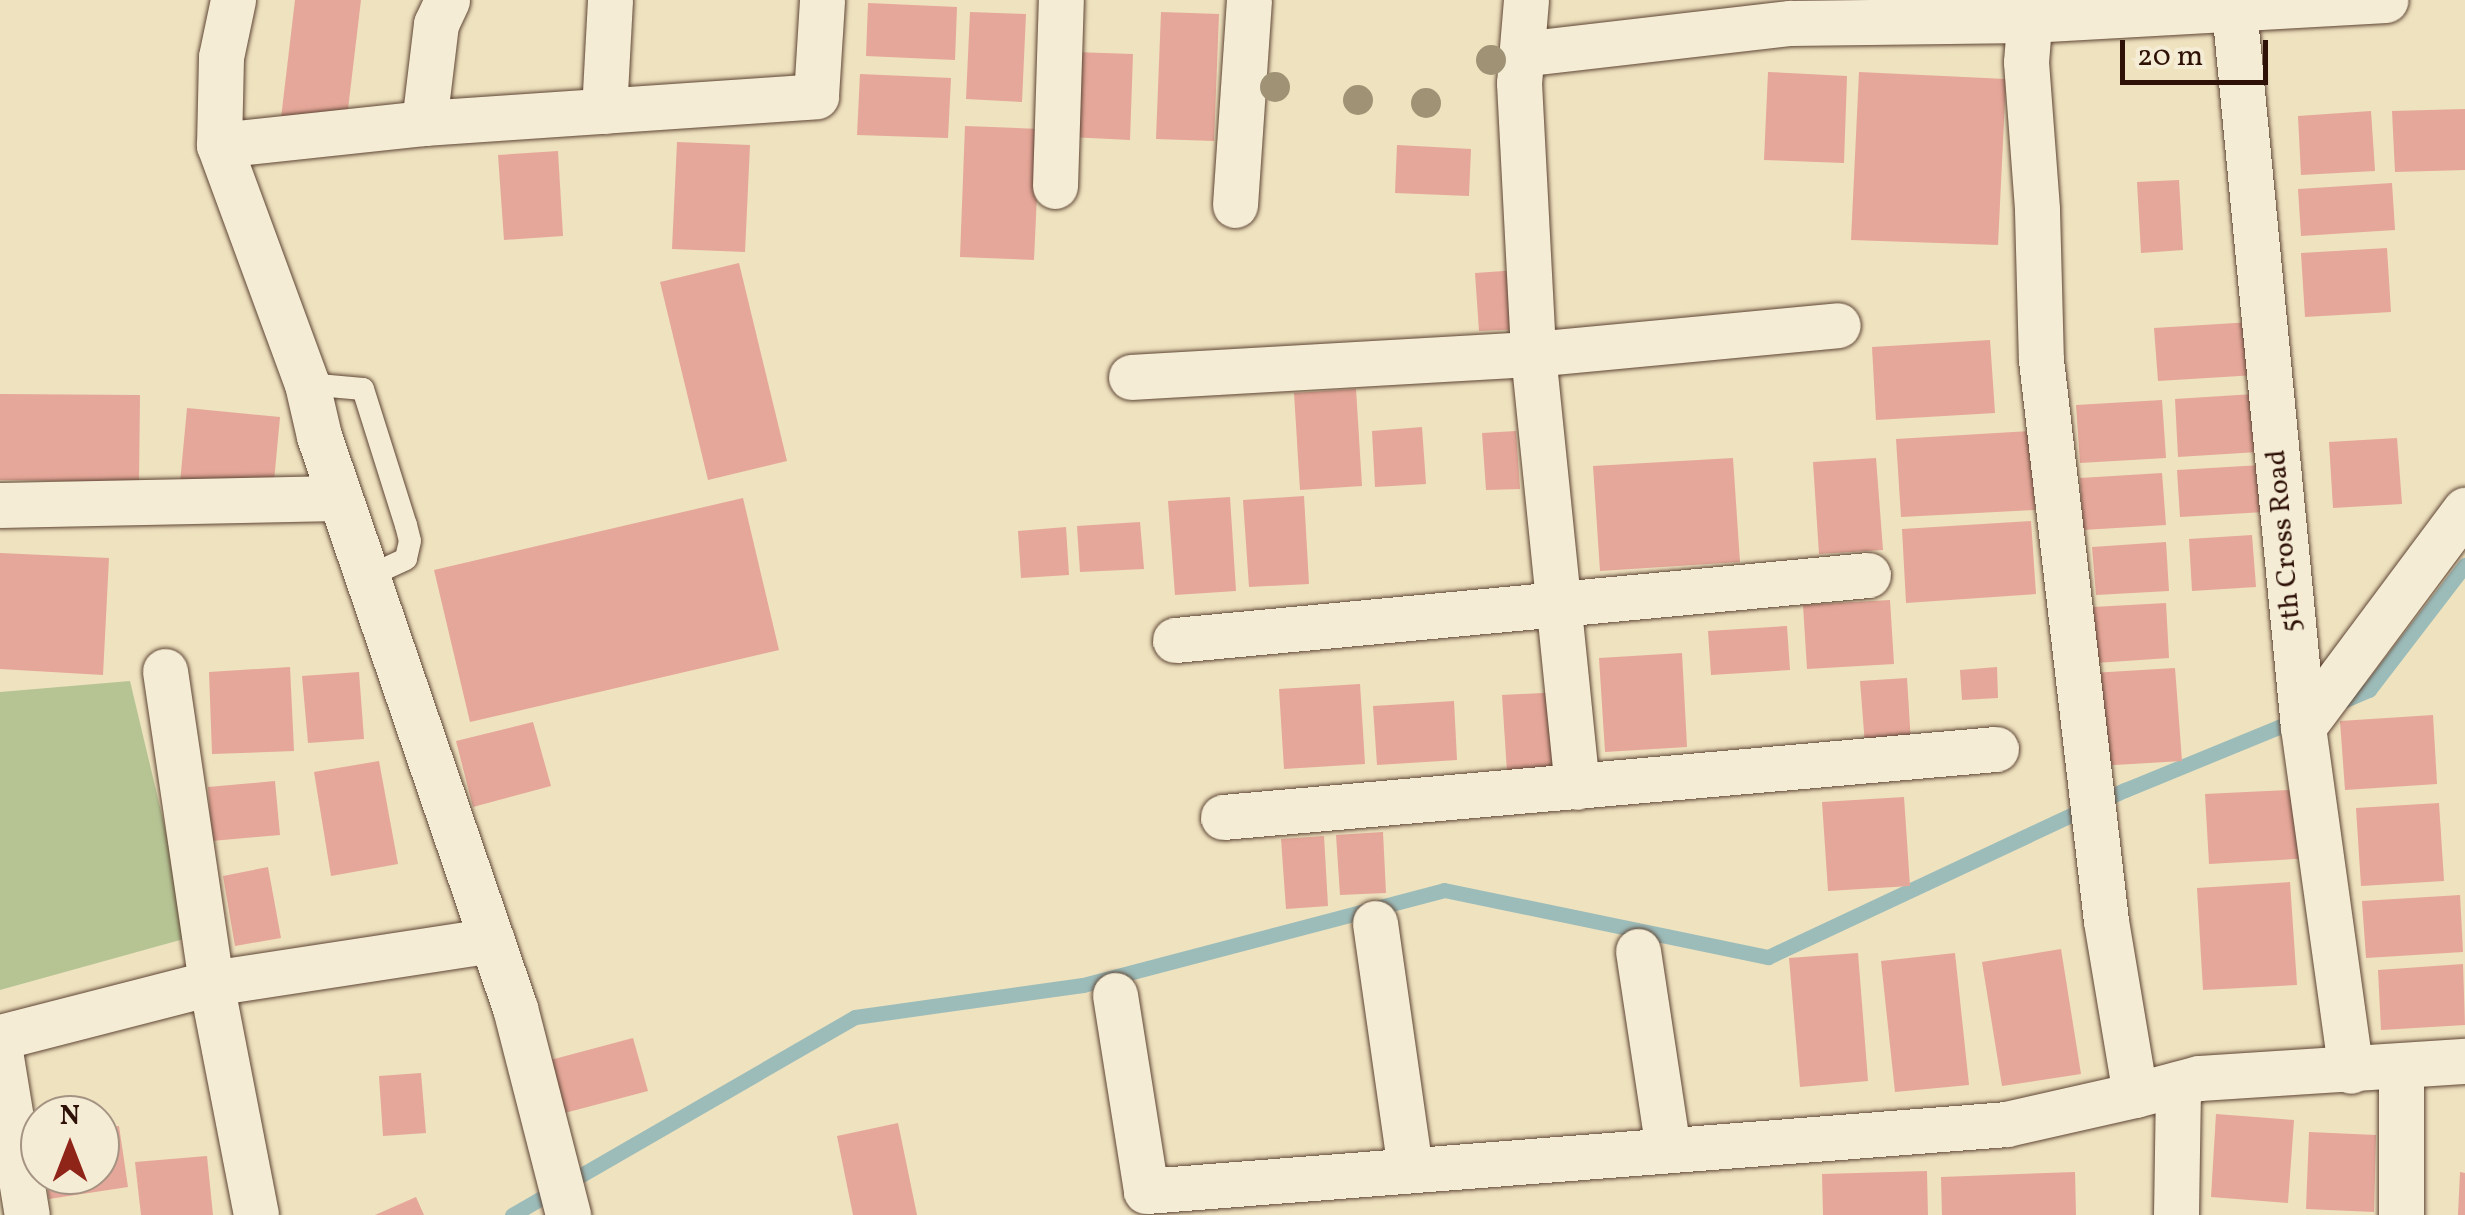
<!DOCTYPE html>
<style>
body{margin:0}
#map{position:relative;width:2465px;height:1215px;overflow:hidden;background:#efe2bf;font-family:Vollkorn,serif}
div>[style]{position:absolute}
.green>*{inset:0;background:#b6c494}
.stream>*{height:15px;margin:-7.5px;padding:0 7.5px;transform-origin:7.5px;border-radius:7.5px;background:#9cbcba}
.building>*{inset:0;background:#e5a799}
.roads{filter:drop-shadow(0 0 2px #5e4535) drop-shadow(0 0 2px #5e4535)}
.lane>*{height:22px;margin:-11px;padding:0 11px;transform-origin:11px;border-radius:11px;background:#f5ecd5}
.street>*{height:45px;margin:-22.5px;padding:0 22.5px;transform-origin:22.5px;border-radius:22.5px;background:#f5ecd5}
.trees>*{width:30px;height:30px;margin:-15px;border-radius:50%;background:#9f9275}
span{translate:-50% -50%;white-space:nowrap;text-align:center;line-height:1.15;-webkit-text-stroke:9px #f5ecd5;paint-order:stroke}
.street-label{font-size:28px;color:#2e1107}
.north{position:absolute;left:20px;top:1095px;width:100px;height:100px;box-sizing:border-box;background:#f5ecd5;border:2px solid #a59483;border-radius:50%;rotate:0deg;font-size:28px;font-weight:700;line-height:40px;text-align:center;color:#2e1107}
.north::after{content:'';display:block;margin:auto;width:35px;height:45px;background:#8f2418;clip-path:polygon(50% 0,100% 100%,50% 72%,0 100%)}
.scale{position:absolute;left:2120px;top:40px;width:148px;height:45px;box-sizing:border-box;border:5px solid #2e1107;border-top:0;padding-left:12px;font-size:30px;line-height:35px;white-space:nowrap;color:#2e1107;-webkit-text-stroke:8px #f5ecd5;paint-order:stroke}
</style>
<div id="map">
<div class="green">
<div style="clip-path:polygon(130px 681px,191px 937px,0 990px,0 692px)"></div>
</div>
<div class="stream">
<div style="left:2338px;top:703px;width:34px;rotate:-23deg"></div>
<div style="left:2369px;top:690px;width:158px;rotate:-52.5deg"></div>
<div style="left:512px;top:1215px;width:396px;rotate:-30deg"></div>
<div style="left:855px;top:1017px;width:230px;rotate:-8deg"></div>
<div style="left:1083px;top:985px;width:373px;rotate:-14.7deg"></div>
<div style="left:1444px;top:890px;width:331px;rotate:11.7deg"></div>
<div style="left:1768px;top:957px;width:394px;rotate:-25.1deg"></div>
<div style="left:2125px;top:790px;width:187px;rotate:-22.3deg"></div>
</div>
<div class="building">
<div style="clip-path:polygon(295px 0,361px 0,346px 126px,281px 118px)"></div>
<div style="clip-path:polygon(868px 3px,957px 7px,955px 60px,866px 56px)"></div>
<div style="clip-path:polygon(970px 12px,1026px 14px,1022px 102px,966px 99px)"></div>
<div style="clip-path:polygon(1161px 12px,1219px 14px,1214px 141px,1156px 139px)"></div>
<div style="clip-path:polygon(1074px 52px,1133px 54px,1130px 140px,1070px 137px)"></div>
<div style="clip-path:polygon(1768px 72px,1847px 76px,1844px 163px,1764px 160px)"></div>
<div style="clip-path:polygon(1859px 72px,2006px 79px,1998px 245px,1851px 240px)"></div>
<div style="clip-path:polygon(860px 74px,951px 78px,948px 138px,857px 135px)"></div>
<div style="clip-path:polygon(2465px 109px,2465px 170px,2395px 172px,2392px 111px)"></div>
<div style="clip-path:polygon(2371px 111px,2375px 171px,2301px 175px,2298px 116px)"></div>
<div style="clip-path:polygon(965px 126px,1040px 129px,1034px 260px,960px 257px)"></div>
<div style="clip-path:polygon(677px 142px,750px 145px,745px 252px,672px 249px)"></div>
<div style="clip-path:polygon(1397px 145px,1471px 149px,1469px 196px,1395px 193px)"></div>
<div style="clip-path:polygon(558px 151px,563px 236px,504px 240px,498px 155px)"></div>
<div style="clip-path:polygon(2179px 180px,2183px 250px,2141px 253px,2137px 182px)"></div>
<div style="clip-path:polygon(2392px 183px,2395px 230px,2301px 236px,2298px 189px)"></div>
<div style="clip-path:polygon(2387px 248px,2391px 312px,2305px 317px,2301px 253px)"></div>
<div style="clip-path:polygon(739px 263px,787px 461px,708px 480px,660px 282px)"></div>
<div style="clip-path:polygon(1518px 270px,1522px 329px,1479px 331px,1475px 273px)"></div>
<div style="clip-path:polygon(2252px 322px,2256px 375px,2158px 381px,2154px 328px)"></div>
<div style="clip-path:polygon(1990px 340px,1995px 413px,1876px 420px,1872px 347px)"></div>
<div style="clip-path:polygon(1356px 389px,1362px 486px,1300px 490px,1294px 393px)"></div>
<div style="clip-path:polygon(0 394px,140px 395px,139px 482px,0 480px)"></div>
<div style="clip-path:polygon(2254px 394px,2258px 452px,2178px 457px,2175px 399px)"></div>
<div style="clip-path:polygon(2162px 400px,2166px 458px,2080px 463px,2076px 405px)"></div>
<div style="clip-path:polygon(187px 408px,280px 417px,273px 492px,180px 483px)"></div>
<div style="clip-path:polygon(1422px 427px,1426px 484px,1375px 487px,1372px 431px)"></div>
<div style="clip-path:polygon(1516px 431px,1520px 489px,1486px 490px,1482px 433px)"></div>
<div style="clip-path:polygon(2030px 431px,2035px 510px,1901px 517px,1896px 439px)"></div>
<div style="clip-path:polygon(2397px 438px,2402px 504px,2333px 508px,2329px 442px)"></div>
<div style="clip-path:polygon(1733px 458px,1740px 562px,1600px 571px,1593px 466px)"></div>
<div style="clip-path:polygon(1876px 458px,1883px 550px,1819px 554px,1813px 462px)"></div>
<div style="clip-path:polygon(2261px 465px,2264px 512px,2180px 517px,2177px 470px)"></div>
<div style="clip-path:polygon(2162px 473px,2166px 525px,2083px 530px,2080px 478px)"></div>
<div style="clip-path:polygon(1304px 496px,1309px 584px,1249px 587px,1243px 500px)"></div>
<div style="clip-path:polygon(1230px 497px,1236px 591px,1175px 595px,1168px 501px)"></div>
<div style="clip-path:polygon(743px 498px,779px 650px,470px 722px,434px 570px)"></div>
<div style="clip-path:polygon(2031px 521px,2036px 594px,1906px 603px,1902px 529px)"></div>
<div style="clip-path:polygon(1140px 522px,1144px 569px,1080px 572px,1077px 526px)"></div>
<div style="clip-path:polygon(1066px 527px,1069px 575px,1021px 578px,1018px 531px)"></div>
<div style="clip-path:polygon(2252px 535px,2256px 587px,2192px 591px,2189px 539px)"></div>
<div style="clip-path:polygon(2166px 542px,2169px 591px,2096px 595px,2092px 547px)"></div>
<div style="clip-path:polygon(0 553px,109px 558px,103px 675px,0 669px)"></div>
<div style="clip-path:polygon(1890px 600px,1894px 664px,1807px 669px,1803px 605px)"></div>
<div style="clip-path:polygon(2166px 603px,2169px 658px,2096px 663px,2093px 607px)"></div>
<div style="clip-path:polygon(1787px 626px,1790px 670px,1711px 675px,1708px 631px)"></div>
<div style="clip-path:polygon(1682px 653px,1687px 747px,1605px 752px,1599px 658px)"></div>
<div style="clip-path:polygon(290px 667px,294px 751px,212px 754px,209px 672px)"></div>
<div style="clip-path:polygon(1997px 667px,1998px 698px,1962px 700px,1960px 670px)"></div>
<div style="clip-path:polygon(2175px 668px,2182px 761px,2098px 766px,2092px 673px)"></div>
<div style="clip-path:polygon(359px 672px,364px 739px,308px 743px,302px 676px)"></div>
<div style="clip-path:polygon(1907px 678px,1911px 743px,1865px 745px,1860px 681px)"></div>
<div style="clip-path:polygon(1360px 684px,1365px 764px,1284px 769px,1279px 689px)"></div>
<div style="clip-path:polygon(1561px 692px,1565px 768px,1507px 772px,1502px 695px)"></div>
<div style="clip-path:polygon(1454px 701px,1457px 760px,1377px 765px,1373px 706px)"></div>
<div style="clip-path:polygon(2433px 715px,2437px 784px,2345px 790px,2340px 721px)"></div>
<div style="clip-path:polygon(533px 722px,551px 786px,473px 807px,456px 741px)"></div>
<div style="clip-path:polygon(379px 761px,398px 864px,331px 876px,314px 772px)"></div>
<div style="clip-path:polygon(275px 781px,280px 835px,212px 841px,208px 787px)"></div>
<div style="clip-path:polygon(2309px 789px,2313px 858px,2209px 864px,2205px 794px)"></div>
<div style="clip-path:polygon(1904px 797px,1910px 886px,1828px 891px,1822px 802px)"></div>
<div style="clip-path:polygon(2439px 803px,2444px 881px,2361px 886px,2356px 808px)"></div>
<div style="clip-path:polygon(1383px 832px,1386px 893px,1340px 895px,1336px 835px)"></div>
<div style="clip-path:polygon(1324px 836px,1328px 906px,1286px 909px,1281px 839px)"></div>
<div style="clip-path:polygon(268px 867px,281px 938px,235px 946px,223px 876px)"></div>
<div style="clip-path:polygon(2290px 882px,2297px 985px,2203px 990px,2197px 888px)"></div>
<div style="clip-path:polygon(2460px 895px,2463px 952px,2366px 958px,2362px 901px)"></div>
<div style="clip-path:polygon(2061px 949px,2081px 1074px,2002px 1086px,1982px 962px)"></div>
<div style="clip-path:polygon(1858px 953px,1868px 1081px,1800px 1087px,1789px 958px)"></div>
<div style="clip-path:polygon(1955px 953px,1969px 1085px,1895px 1092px,1881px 961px)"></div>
<div style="clip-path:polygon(2463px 964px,2465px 1025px,2381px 1030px,2378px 970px)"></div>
<div style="clip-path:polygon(633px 1038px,648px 1091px,557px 1115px,543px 1062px)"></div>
<div style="clip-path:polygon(421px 1073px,426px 1133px,383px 1136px,379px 1076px)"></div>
<div style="clip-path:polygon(2216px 1114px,2294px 1120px,2288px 1203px,2211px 1197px)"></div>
<div style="clip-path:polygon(898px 1123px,917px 1215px,853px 1215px,837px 1136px)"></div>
<div style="clip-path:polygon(119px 1126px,128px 1187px,49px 1199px,46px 1175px,100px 1175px,100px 1128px)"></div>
<div style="clip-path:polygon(2309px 1132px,2376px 1135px,2374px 1212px,2306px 1209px)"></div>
<div style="clip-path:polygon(207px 1156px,213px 1215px,141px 1215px,135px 1162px)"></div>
<div style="clip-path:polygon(1927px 1171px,1928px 1215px,1823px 1215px,1822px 1174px)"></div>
<div style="clip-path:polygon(2075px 1172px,2076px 1215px,1942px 1215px,1941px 1177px)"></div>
<div style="clip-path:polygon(2460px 1172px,2465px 1173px,2465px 1215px,2458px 1215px)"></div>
<div style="clip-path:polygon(416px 1197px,424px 1215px,375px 1215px)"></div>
</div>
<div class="roads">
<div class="lane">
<div style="left:307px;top:384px;width:56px;rotate:5.1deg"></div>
<div style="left:363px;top:389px;width:143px;rotate:72.5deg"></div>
<div style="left:406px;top:525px;width:16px;rotate:76deg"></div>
<div style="left:410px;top:541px;width:18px;rotate:103deg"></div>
<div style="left:406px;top:559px;width:43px;rotate:155.2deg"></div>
</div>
<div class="street">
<div style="left:233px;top:0;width:58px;rotate:101.9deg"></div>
<div style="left:221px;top:57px;width:88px;rotate:91.3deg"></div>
<div style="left:219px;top:145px;width:255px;rotate:69.8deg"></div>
<div style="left:307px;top:384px;width:53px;rotate:77deg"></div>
<div style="left:319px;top:436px;width:605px;rotate:71.09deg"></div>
<div style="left:515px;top:1008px;width:214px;rotate:75.6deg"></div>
<div style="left:1526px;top:0;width:83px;rotate:94.8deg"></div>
<div style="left:1519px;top:83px;width:271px;rotate:87deg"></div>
<div style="left:1533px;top:354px;width:435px;rotate:84.2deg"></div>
<div style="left:2031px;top:0;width:62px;rotate:94.6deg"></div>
<div style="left:2026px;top:62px;width:148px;rotate:85.7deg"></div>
<div style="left:2037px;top:210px;width:150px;rotate:88.5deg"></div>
<div style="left:2041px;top:360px;width:565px;rotate:83.39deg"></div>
<div style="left:2106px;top:921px;width:176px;rotate:80.5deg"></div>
<div style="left:2135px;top:1095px;width:66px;rotate:-14.9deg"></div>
<div style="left:2199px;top:1078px;width:267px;rotate:-3.7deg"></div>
<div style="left:2234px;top:8px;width:722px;rotate:84.52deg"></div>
<div style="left:2303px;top:727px;width:347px;rotate:82.1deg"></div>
<div style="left:1521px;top:54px;width:271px;rotate:-6.6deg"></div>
<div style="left:1790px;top:23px;width:239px;rotate:-0.7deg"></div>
<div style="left:2029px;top:20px;width:357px;rotate:-3.2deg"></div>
<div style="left:604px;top:111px;width:111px;rotate:-86.9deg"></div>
<div style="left:424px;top:123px;width:100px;rotate:-83.1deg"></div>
<div style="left:436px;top:24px;width:26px;rotate:-65deg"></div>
<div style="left:219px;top:145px;width:206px;rotate:-6.1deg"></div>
<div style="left:424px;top:123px;width:393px;rotate:-3.9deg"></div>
<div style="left:816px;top:96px;width:96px;rotate:-86.4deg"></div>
<div style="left:1055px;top:186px;width:186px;rotate:-88.2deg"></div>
<div style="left:1235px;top:205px;width:205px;rotate:-86.1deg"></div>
<div style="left:1131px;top:377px;width:403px;rotate:-3.3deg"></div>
<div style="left:1533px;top:354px;width:306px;rotate:-5.4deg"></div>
<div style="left:0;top:505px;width:340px;rotate:-1.2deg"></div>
<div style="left:1175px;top:640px;width:696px;rotate:-5.36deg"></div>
<div style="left:165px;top:671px;width:315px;rotate:81.6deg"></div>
<div style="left:211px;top:983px;width:236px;rotate:79deg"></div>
<div style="left:2303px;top:727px;width:271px;rotate:-53.3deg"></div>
<div style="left:1223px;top:817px;width:776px;rotate:-5.03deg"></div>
<div style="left:1375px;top:923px;width:249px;rotate:81.9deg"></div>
<div style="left:1638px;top:951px;width:201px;rotate:81.4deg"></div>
<div style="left:1115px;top:995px;width:198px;rotate:81deg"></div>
<div style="left:1146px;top:1191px;width:863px;rotate:-4.45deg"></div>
<div style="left:2006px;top:1124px;width:132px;rotate:-12.7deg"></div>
<div style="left:0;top:1037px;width:218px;rotate:-14.4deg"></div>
<div style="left:211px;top:983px;width:284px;rotate:-8.7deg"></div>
<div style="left:0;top:1051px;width:166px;rotate:80.7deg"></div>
<div style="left:2401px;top:1067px;width:148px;rotate:90deg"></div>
<div style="left:2176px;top:1215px;width:131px;rotate:-89.1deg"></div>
</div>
</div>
<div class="trees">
<div style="left:1491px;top:60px"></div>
<div style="left:1275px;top:87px"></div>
<div style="left:1358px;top:100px"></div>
<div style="left:1426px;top:103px"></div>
</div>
<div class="street-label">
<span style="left:2285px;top:541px;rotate:-95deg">5th Cross Road</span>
</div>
<div class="north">N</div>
<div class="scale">20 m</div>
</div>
